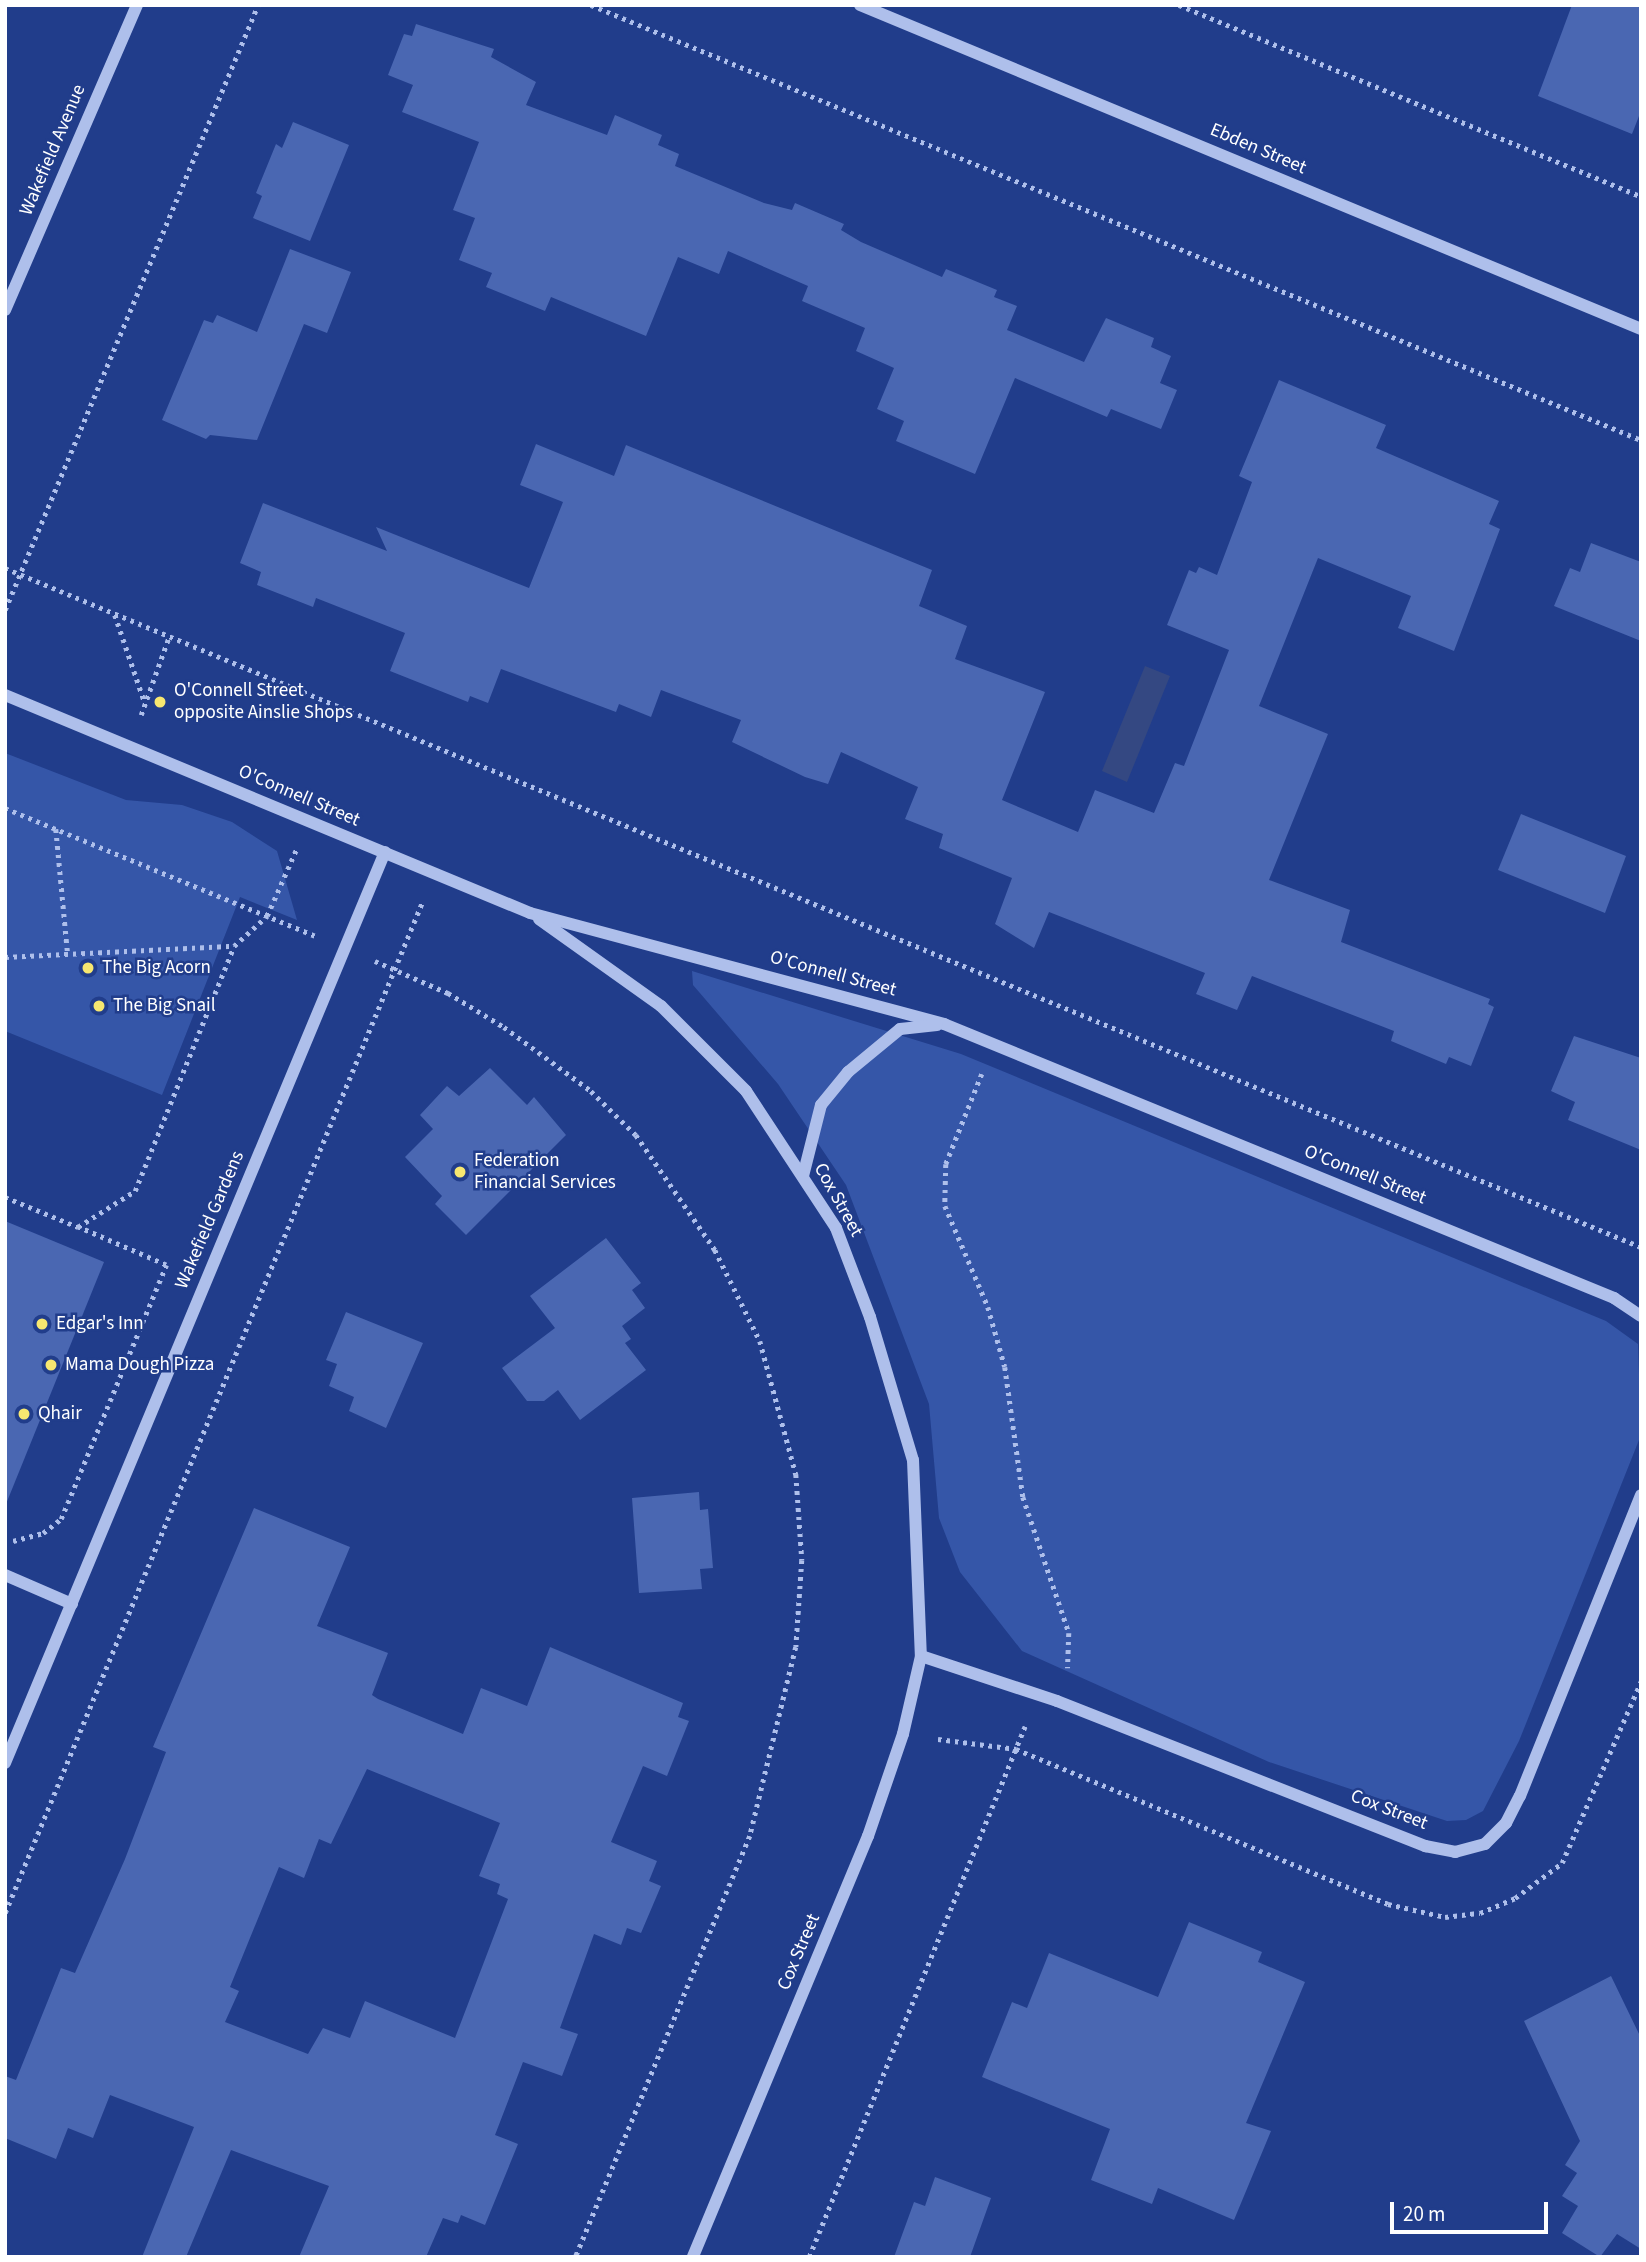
<!DOCTYPE html>
<style>
body{margin:0}
#map{position:relative;width:1646px;height:2262px;overflow:hidden;background:#213d8b;font-family:"Source Sans 3",sans-serif}
div>[style]{position:absolute}
.green>*{inset:0;background:#3556a8}
.water>*{inset:0;background:#344882}
.building>*{inset:0;background:#4a67b2}
.path>*{height:4.5px;margin-top:-2.25px;transform-origin:0;background:repeating-linear-gradient(90deg,#aebfeb 0 3.5px,transparent 0 8.5px)}
.minor>*{height:12px;margin:-6px;padding:0 6px;transform-origin:6px;border-radius:6px;background:#aebfeb}
.dots>*{width:19px;height:19px;translate:-50% -50%;box-sizing:border-box;border:4px solid #213d8b;border-radius:50%}
span{translate:-50% -50%;white-space:nowrap;text-align:center;line-height:1.15;-webkit-text-stroke:5px #213d8b;paint-order:stroke}
.street-label{font-size:19px;color:#fff}
.poi-label{font-size:19px;color:#fff}
.left{translate:0 -50%;text-align:left}
.frame{position:absolute;inset:0;border:7px solid #fff;pointer-events:none}
.scale{position:absolute;left:1390px;top:2202px;width:158px;height:32px;box-sizing:border-box;border:4px solid #fff;border-top:0;padding-left:9px;font-size:21px;line-height:24px;white-space:nowrap;color:#fff;-webkit-text-stroke:5px #213d8b;paint-order:stroke}
</style>
<div id="map">
<div class="green">
<div style="clip-path:polygon(5px 753px,126px 800px,182px 805px,232px 822px,277px 851px,297px 920px,240px 897px,162px 1095px,5px 1031px)"></div>
<div style="clip-path:polygon(692px 971px,961px 1054px,1606px 1321px,1638px 1344px,1641px 1435px,1519px 1741px,1483px 1811px,1466px 1820px,1447px 1821px,1269px 1762px,1022px 1651px,960px 1572px,939px 1518px,929px 1404px,846px 1185px,778px 1084px,693px 985px)"></div>
</div>
<div class="water">
<div style="clip-path:polygon(1145px 666px,1170px 676px,1127px 782px,1102px 771px)"></div>
</div>
<div class="building">
<div style="clip-path:polygon(1572px 5px,1641px 5px,1641px 111px,1632px 134px,1538px 96px)"></div>
<div style="clip-path:polygon(416px 24px,494px 49px,491px 57px,536px 82px,526px 105px,607px 135px,615px 115px,662px 135px,658px 145px,679px 154px,675px 166px,764px 203px,792px 210px,795px 203px,844px 224px,841px 230px,861px 242px,942px 277px,946px 269px,997px 290px,994px 297px,1017px 306px,1007px 330px,1084px 362px,1106px 318px,1154px 338px,1151px 347px,1171px 356px,1160px 383px,1177px 390px,1161px 429px,1111px 409px,1107px 417px,1015px 378px,975px 474px,896px 441px,904px 421px,877px 409px,894px 368px,856px 351px,865px 328px,802px 301px,808px 286px,728px 251px,719px 274px,678px 257px,646px 336px,551px 297px,545px 311px,486px 287px,492px 273px,459px 260px,475px 218px,453px 210px,479px 142px,402px 112px,413px 85px,388px 75px,404px 34px,412px 36px)"></div>
<div style="clip-path:polygon(293px 122px,349px 145px,310px 241px,253px 218px,262px 196px,256px 193px,276px 144px,282px 148px)"></div>
<div style="clip-path:polygon(290px 249px,351px 272px,327px 333px,304px 324px,257px 440px,210px 435px,206px 439px,162px 420px,204px 320px,213px 323px,217px 315px,257px 332px)"></div>
<div style="clip-path:polygon(1279px 380px,1386px 425px,1376px 448px,1499px 501px,1489px 524px,1500px 529px,1454px 651px,1398px 628px,1411px 596px,1318px 558px,1259px 706px,1328px 734px,1269px 880px,1350px 910px,1341px 942px,1490px 999px,1488px 1004px,1494px 1007px,1471px 1066px,1449px 1057px,1446px 1064px,1391px 1041px,1394px 1031px,1252px 976px,1237px 1010px,1196px 994px,1205px 973px,1049px 912px,1034px 948px,995px 924px,1012px 878px,939px 848px,943px 834px,905px 819px,918px 787px,841px 752px,828px 784px,805px 777px,732px 742px,741px 720px,661px 690px,651px 717px,619px 704px,616px 712px,501px 669px,488px 703px,470px 696px,468px 702px,390px 671px,405px 633px,316px 598px,313px 607px,257px 585px,261px 572px,240px 563px,263px 503px,387px 551px,376px 527px,529px 588px,563px 502px,520px 485px,536px 444px,614px 476px,626px 445px,932px 570px,919px 606px,967px 626px,955px 659px,1045px 692px,1002px 800px,1078px 832px,1095px 790px,1154px 813px,1175px 763px,1184px 766px,1229px 650px,1167px 625px,1189px 570px,1196px 573px,1199px 567px,1217px 575px,1252px 482px,1239px 476px)"></div>
<div style="clip-path:polygon(1591px 543px,1641px 562px,1641px 641px,1554px 606px,1570px 568px,1580px 572px)"></div>
<div style="clip-path:polygon(1521px 814px,1626px 856px,1605px 913px,1498px 870px)"></div>
<div style="clip-path:polygon(1574px 1036px,1641px 1058px,1641px 1150px,1568px 1120px,1575px 1102px,1551px 1091px)"></div>
<div style="clip-path:polygon(490px 1068px,527px 1105px,534px 1097px,566px 1135px,466px 1235px,435px 1204px,442px 1196px,405px 1157px,433px 1129px,420px 1115px,447px 1086px,459px 1096px)"></div>
<div style="clip-path:polygon(5px 1221px,104px 1262px,6px 1504px,5px 1504px)"></div>
<div style="clip-path:polygon(606px 1238px,641px 1283px,632px 1290px,645px 1308px,622px 1326px,631px 1339px,625px 1343px,646px 1370px,580px 1420px,558px 1390px,544px 1401px,527px 1401px,502px 1368px,555px 1328px,530px 1296px)"></div>
<div style="clip-path:polygon(346px 1312px,423px 1343px,386px 1428px,349px 1411px,354px 1397px,329px 1386px,337px 1364px,326px 1360px)"></div>
<div style="clip-path:polygon(699px 1492px,700px 1510px,708px 1509px,713px 1568px,700px 1569px,702px 1589px,639px 1593px,632px 1498px)"></div>
<div style="clip-path:polygon(evenodd,254px 1508px,350px 1547px,317px 1626px,388px 1653px,372px 1695px,378px 1699px,463px 1734px,481px 1688px,527px 1706px,550px 1647px,683px 1703px,678px 1717px,689px 1721px,667px 1776px,643px 1766px,611px 1842px,657px 1861px,649px 1881px,661px 1886px,641px 1933px,627px 1928px,621px 1945px,594px 1934px,560px 2028px,578px 2034px,562px 2076px,523px 2062px,495px 2135px,518px 2144px,485px 2225px,461px 2215px,458px 2223px,443px 2218px,426px 2257px,299px 2257px,329px 2186px,231px 2150px,186px 2257px,142px 2257px,194px 2127px,110px 2095px,93px 2138px,68px 2128px,56px 2159px,5px 2138px,5px 2076px,16px 2080px,61px 1968px,75px 1973px,125px 1859px,166px 1752px,153px 1747px,254px 1508px,367px 1769px,500px 1823px,479px 1876px,500px 1884px,497px 1894px,508px 1899px,455px 2038px,365px 2001px,350px 2038px,323px 2028px,308px 2054px,225px 2022px,239px 1991px,230px 1987px,279px 1867px,304px 1878px,319px 1839px,331px 1844px,367px 1769px)"></div>
<div style="clip-path:polygon(1189px 1922px,1262px 1952px,1258px 1962px,1305px 1982px,1246px 2123px,1271px 2131px,1234px 2220px,1158px 2188px,1152px 2204px,1091px 2180px,1110px 2129px,982px 2077px,1012px 2002px,1027px 2008px,1049px 1953px,1158px 1997px)"></div>
<div style="clip-path:polygon(1611px 1976px,1641px 2038px,1641px 2249px,1617px 2234px,1600px 2257px,1562px 2233px,1578px 2206px,1562px 2196px,1577px 2173px,1565px 2165px,1580px 2141px,1524px 2021px)"></div>
<div style="clip-path:polygon(935px 2177px,991px 2198px,970px 2257px,894px 2257px,914px 2202px,925px 2206px)"></div>
</div>
<div class="path">
<div style="left:591px;top:5px;width:1137px;rotate:22.5deg"></div>
<div style="left:1179px;top:5px;width:500px;rotate:22.5deg"></div>
<div style="left:5px;top:568px;width:1771px;rotate:22.54deg"></div>
<div style="left:5px;top:610px;width:656px;rotate:-67.31deg"></div>
<div style="left:115px;top:615px;width:93px;rotate:71.2deg"></div>
<div style="left:141px;top:715px;width:83px;rotate:-70.3deg"></div>
<div style="left:5px;top:808px;width:335px;rotate:22.4deg"></div>
<div style="left:56px;top:829px;width:127px;rotate:84.6deg"></div>
<div style="left:5px;top:957px;width:229px;rotate:-2.8deg"></div>
<div style="left:375px;top:961px;width:80px;rotate:23.7deg"></div>
<div style="left:448px;top:993px;width:66px;rotate:31.3deg"></div>
<div style="left:504px;top:1027px;width:108px;rotate:36.3deg"></div>
<div style="left:591px;top:1091px;width:63px;rotate:44.4deg"></div>
<div style="left:636px;top:1135px;width:140px;rotate:55.5deg"></div>
<div style="left:715px;top:1250px;width:102px;rotate:63.7deg"></div>
<div style="left:760px;top:1341px;width:138px;rotate:74.9deg"></div>
<div style="left:796px;top:1474px;width:86px;rotate:86deg"></div>
<div style="left:802px;top:1560px;width:87px;rotate:93.9deg"></div>
<div style="left:796px;top:1647px;width:195px;rotate:103.7deg"></div>
<div style="left:750px;top:1836px;width:456px;rotate:112.5deg"></div>
<div style="left:982px;top:1074px;width:97px;rotate:111.8deg"></div>
<div style="left:946px;top:1164px;width:42px;rotate:91.4deg"></div>
<div style="left:945px;top:1206px;width:110px;rotate:66.9deg"></div>
<div style="left:988px;top:1307px;width:62px;rotate:74.2deg"></div>
<div style="left:1005px;top:1367px;width:131px;rotate:82.1deg"></div>
<div style="left:1023px;top:1497px;width:144px;rotate:71.3deg"></div>
<div style="left:1069px;top:1633px;width:35px;rotate:92deg"></div>
<div style="left:5px;top:1197px;width:79px;rotate:22.3deg"></div>
<div style="left:78px;top:1227px;width:67px;rotate:-32.3deg"></div>
<div style="left:135px;top:1191px;width:264px;rotate:-68deg"></div>
<div style="left:234px;top:946px;width:45px;rotate:-42.3deg"></div>
<div style="left:267px;top:916px;width:72px;rotate:-66.3deg"></div>
<div style="left:13px;top:1541px;width:31px;rotate:-15deg"></div>
<div style="left:43px;top:1533px;width:23px;rotate:-38deg"></div>
<div style="left:61px;top:1519px;width:275px;rotate:-67.5deg"></div>
<div style="left:166px;top:1265px;width:96px;rotate:-156.6deg"></div>
<div style="left:938px;top:1739px;width:79px;rotate:7.3deg"></div>
<div style="left:1016px;top:1749px;width:403px;rotate:22.6deg"></div>
<div style="left:1388px;top:1904px;width:58px;rotate:12.8deg"></div>
<div style="left:1445px;top:1917px;width:35px;rotate:-7deg"></div>
<div style="left:1480px;top:1913px;width:38px;rotate:-23deg"></div>
<div style="left:1515px;top:1898px;width:59px;rotate:-36.7deg"></div>
<div style="left:1562px;top:1863px;width:198px;rotate:-66.5deg"></div>
<div style="left:5px;top:1913px;width:1093px;rotate:-67.57deg"></div>
<div style="left:809px;top:2257px;width:573px;rotate:-67.86deg"></div>
</div>
<div class="minor">
<div style="left:860px;top:5px;width:846px;rotate:22.53deg"></div>
<div style="left:5px;top:310px;width:332px;rotate:-66.6deg"></div>
<div style="left:5px;top:695px;width:568px;rotate:22.55deg"></div>
<div style="left:530px;top:913px;width:429px;rotate:15deg"></div>
<div style="left:944px;top:1024px;width:724px;rotate:22.24deg"></div>
<div style="left:1614px;top:1298px;width:32px;rotate:34deg"></div>
<div style="left:539px;top:919px;width:150px;rotate:35.5deg"></div>
<div style="left:661px;top:1006px;width:120px;rotate:45deg"></div>
<div style="left:746px;top:1091px;width:164px;rotate:56.7deg"></div>
<div style="left:836px;top:1228px;width:95px;rotate:69.1deg"></div>
<div style="left:870px;top:1317px;width:149px;rotate:73.3deg"></div>
<div style="left:913px;top:1460px;width:196px;rotate:87.7deg"></div>
<div style="left:921px;top:1656px;width:80px;rotate:103deg"></div>
<div style="left:903px;top:1734px;width:108px;rotate:108.9deg"></div>
<div style="left:868px;top:1836px;width:456px;rotate:112.6deg"></div>
<div style="left:803px;top:1176px;width:73px;rotate:-75.8deg"></div>
<div style="left:821px;top:1105px;width:43px;rotate:-50.7deg"></div>
<div style="left:848px;top:1072px;width:67px;rotate:-39.6deg"></div>
<div style="left:900px;top:1029px;width:37px;rotate:-6deg"></div>
<div style="left:5px;top:1575px;width:73px;rotate:23.4deg"></div>
<div style="left:921px;top:1656px;width:143px;rotate:18.3deg"></div>
<div style="left:1057px;top:1701px;width:396px;rotate:21.5deg"></div>
<div style="left:1425px;top:1846px;width:31px;rotate:11deg"></div>
<div style="left:1455px;top:1852px;width:31px;rotate:-15deg"></div>
<div style="left:1485px;top:1844px;width:30px;rotate:-45deg"></div>
<div style="left:1506px;top:1823px;width:30px;rotate:-63deg"></div>
<div style="left:1520px;top:1796px;width:324px;rotate:-68.1deg"></div>
<div style="left:5px;top:1763px;width:987px;rotate:-67.36deg"></div>
</div>
<div class="dots">
<div style="left:160px;top:702px;background:#f7e770"></div>
<div style="left:88px;top:968px;background:#f7e770"></div>
<div style="left:99px;top:1006px;background:#f7e770"></div>
<div style="left:460px;top:1172px;background:#f7e770"></div>
<div style="left:42px;top:1324px;background:#f7e770"></div>
<div style="left:51px;top:1365px;background:#f7e770"></div>
<div style="left:24px;top:1414px;background:#f7e770"></div>
</div>
<div class="street-label">
<span style="left:1258px;top:149px;rotate:23deg">Ebden Street</span>
<span style="left:53px;top:150px;rotate:-67deg">Wakefield Avenue</span>
<span style="left:299px;top:796px;rotate:23deg">O'Connell Street</span>
<span style="left:833px;top:974px;rotate:15deg">O'Connell Street</span>
<span style="left:1365px;top:1175px;rotate:22deg">O'Connell Street</span>
<span style="left:838px;top:1200px;rotate:61deg">Cox Street</span>
<span style="left:210px;top:1220px;rotate:-67deg">Wakefield Gardens</span>
<span style="left:1389px;top:1810px;rotate:21deg">Cox Street</span>
<span style="left:799px;top:1952px;rotate:-67deg">Cox Street</span>
</div>
<div class="poi-label">
<span class="left" style="left:174px;top:702px">O'Connell Street<br>opposite Ainslie Shops</span>
<span class="left" style="left:102px;top:968px">The Big Acorn</span>
<span class="left" style="left:113px;top:1006px">The Big Snail</span>
<span class="left" style="left:474px;top:1172px">Federation<br>Financial Services</span>
<span class="left" style="left:56px;top:1324px">Edgar's Inn</span>
<span class="left" style="left:65px;top:1365px">Mama Dough Pizza</span>
<span class="left" style="left:38px;top:1414px">Qhair</span>
</div>
<div class="frame"></div>
<div class="scale">20 m</div>
</div>
